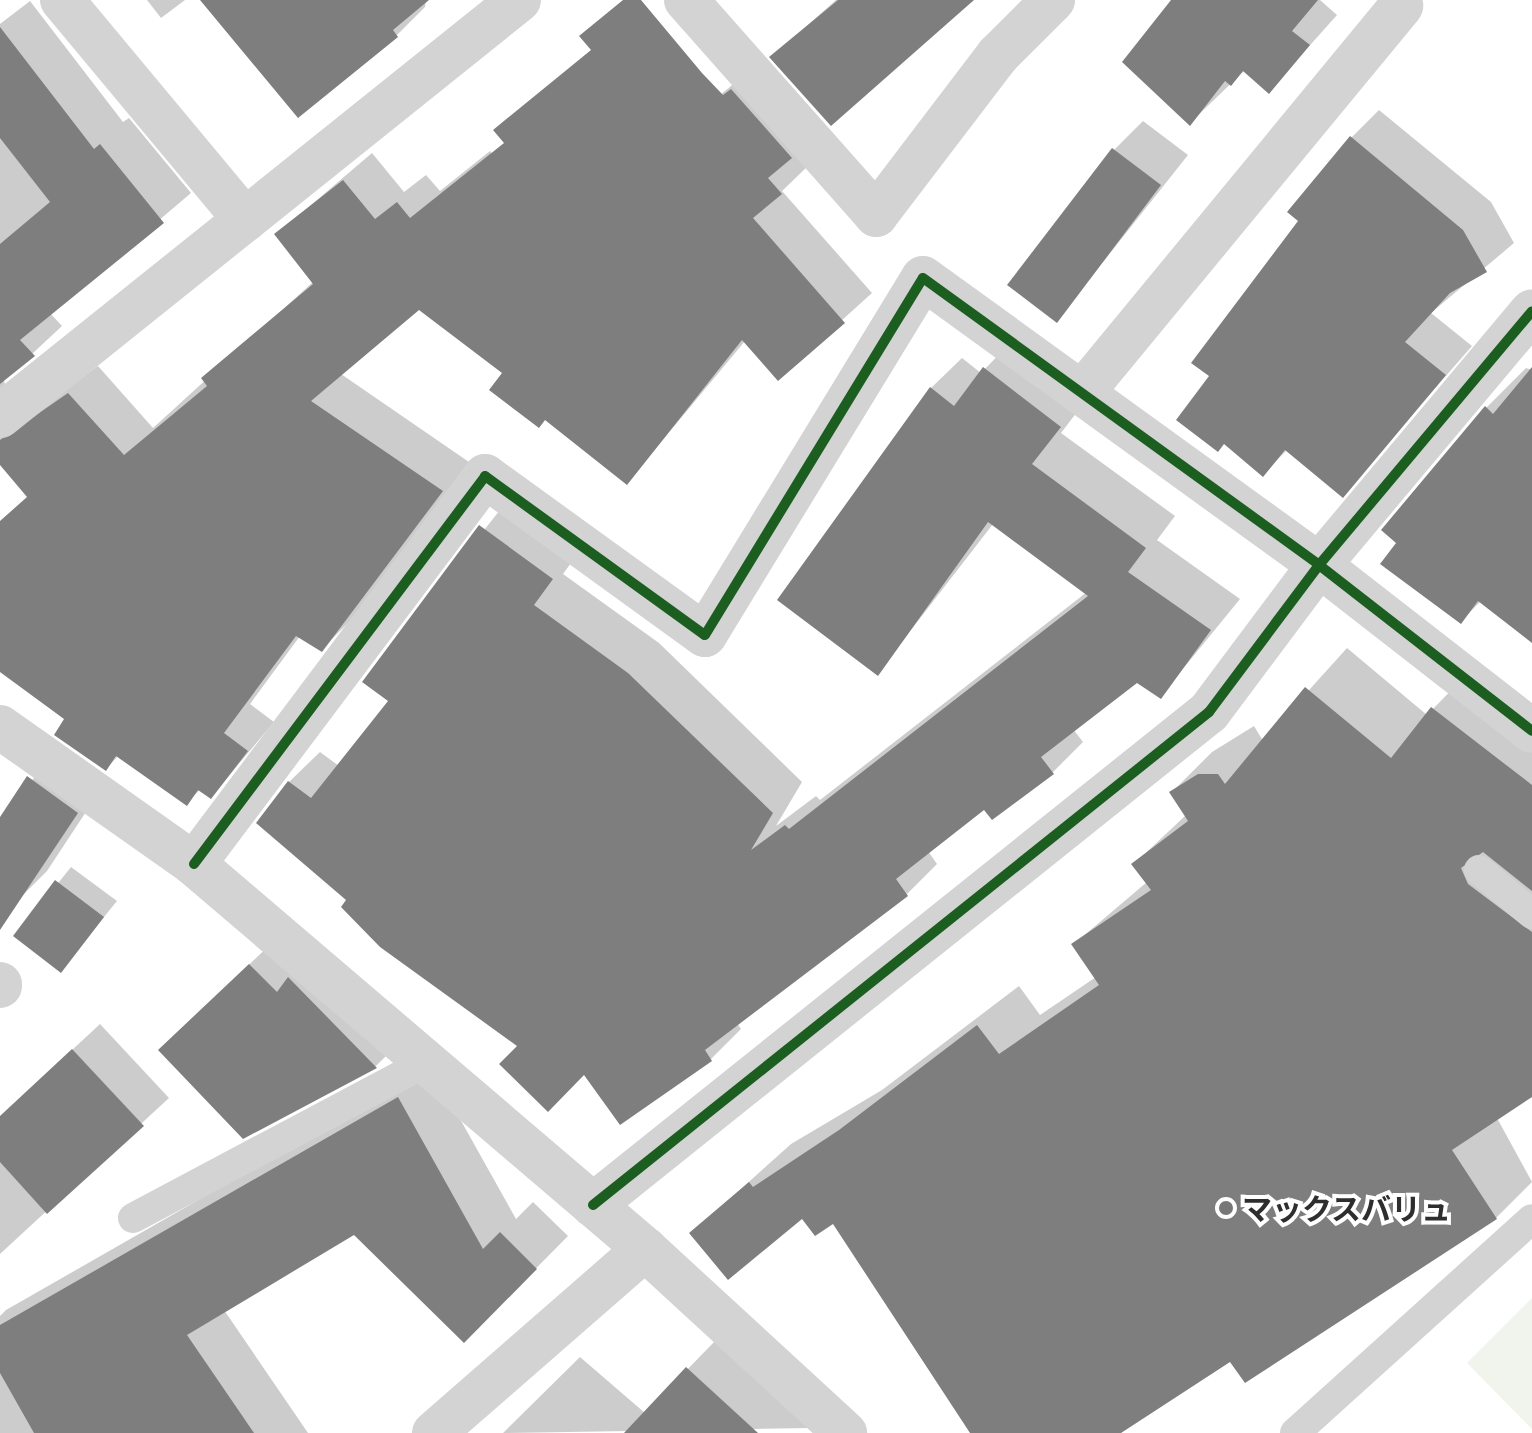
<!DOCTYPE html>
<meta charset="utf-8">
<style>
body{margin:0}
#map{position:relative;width:1532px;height:1433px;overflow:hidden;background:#fff;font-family:"Exo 2","Noto Sans JP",sans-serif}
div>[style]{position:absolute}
.green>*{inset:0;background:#f0f4ec}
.shadow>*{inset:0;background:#0003}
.building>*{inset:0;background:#7e7e7e}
.lane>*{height:30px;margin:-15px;padding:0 15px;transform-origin:15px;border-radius:15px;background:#d3d3d3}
.street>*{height:44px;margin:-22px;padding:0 22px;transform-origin:22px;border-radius:22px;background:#d3d3d3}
.cycleway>*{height:10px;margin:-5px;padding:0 5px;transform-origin:5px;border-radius:5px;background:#1b5e20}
.dots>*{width:22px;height:22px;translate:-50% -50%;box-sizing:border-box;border:4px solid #fff;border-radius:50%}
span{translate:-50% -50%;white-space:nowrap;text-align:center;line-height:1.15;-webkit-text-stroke:8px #fff;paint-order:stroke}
.poi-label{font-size:30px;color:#2e2e2e;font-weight:700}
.left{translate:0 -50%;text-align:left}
</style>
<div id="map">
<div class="green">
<div style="clip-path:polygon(1532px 1298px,1532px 1429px,1467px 1363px)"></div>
</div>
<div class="shadow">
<div style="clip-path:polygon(147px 0,185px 0,161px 18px)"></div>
<div style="clip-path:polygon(203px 0,426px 0,425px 7px,397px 35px)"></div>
<div style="clip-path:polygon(836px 0,971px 0,831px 123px,772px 57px)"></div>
<div style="clip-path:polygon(1174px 0,1320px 0,1337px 15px,1269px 91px,1245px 70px,1190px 123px)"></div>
<div style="clip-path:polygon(30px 1px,123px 122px,129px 118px,191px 193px,50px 313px,62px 326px,4px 380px,9px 404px,34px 413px,98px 366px,153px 428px,314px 281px,277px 234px,372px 153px,404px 192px,426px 175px,440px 191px,490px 151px,557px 230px,760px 62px,809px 165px,782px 191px,872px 293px,778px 378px,745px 341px,627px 483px,505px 373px,419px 308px,341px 374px,469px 462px,350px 621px,322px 649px,300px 636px,250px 704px,274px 722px,211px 797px,201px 789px,186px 803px,118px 756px,106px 769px,67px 718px,0 669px,0 525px,29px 497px,0 462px,0 24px)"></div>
<div style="clip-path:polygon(1379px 110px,1491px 202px,1514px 243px,1431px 313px,1472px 346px,1342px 495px,1288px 449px,1263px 474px,1211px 376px,1351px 138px)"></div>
<div style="clip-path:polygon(1143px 121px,1188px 155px,1057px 320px,1114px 150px)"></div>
<div style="clip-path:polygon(1015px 338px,1090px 395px,1061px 433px,1175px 516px,1157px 540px,1240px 599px,1160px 697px,1137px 680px,1073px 729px,1083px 742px,1053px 772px,985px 807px,928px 851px,937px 864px,907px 894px,737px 1023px,741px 1029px,711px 1059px,621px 1122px,585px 1072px,520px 1045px,349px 899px,289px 782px,320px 752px,339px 766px,391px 701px,365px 681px,511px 496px,582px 548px,563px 574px,659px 643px,802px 782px,776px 826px,816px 796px,820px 800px,1087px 592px,993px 524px,877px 674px,931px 388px,962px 358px,981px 373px)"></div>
<div style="clip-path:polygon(1526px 368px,1532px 370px,1532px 641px,1481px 601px,1461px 621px,1486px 408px)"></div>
<div style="clip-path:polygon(1347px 648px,1427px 715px,1473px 668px,1532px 714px,1532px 1095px,1497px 1118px,1532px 1182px,1496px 1218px,1231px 1359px,1118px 1433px,973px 1433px,833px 1221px,803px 1216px,692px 1233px,791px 1144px,882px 1090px,1019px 986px,1040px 1015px,1096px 977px,1074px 944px,1147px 882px,1134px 864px,1186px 815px,1172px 792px,1212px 752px,1254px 726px,1263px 741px)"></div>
<div style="clip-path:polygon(57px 749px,105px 783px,47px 871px,18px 900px,0 888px,0 821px)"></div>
<div style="clip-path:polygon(71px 867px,117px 901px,61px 970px,16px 936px)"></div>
<div style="clip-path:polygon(279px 936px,404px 1038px,376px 1066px,244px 1136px,189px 1022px)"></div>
<div style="clip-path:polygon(100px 1024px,169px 1098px,0 1254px,0 1117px)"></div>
<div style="clip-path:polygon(431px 1067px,516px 1219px,533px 1202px,568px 1236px,464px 1341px,354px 1232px,224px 1310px,308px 1433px,0 1433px,0 1316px,6px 1310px)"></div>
<div style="clip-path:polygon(715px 1341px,810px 1428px,503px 1433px,580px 1357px,645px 1413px)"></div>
</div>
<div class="building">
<div style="clip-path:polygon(200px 0,429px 0,393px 30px,398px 37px,298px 118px)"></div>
<div style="clip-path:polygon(623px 0,641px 0,702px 73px,723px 95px,731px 89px,792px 158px,768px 178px,782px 194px,753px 218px,845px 323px,778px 381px,742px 340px,627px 485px,545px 420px,539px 428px,489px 390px,502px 373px,419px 310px,311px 401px,443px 491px,322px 652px,296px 636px,224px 733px,248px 751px,211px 799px,198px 790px,187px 806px,116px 756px,106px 771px,54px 735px,64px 719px,0 672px,0 521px,27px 497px,0 465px,0 440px,68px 393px,124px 455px,207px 386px,201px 378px,313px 284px,274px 234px,343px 180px,375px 219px,397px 202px,410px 218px,504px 143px,493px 130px,591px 50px,579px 36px)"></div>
<div style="clip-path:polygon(838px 0,974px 0,831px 126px,769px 57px)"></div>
<div style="clip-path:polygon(1171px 0,1318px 0,1292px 31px,1310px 45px,1269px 94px,1243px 71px,1231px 86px,1225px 81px,1190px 126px,1122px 62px)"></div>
<div style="clip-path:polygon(0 27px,94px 149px,100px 144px,164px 223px,20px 340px,35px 356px,0 384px,0 244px,50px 202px,0 138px)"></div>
<div style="clip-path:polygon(1350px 136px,1463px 230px,1487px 272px,1450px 293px,1405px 342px,1446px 375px,1343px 498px,1285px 450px,1263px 477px,1224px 444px,1218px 452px,1176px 420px,1209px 376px,1191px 363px,1298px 221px,1287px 212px)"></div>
<div style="clip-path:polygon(1112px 148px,1161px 185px,1057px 323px,1007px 285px)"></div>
<div style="clip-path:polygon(983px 367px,1061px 427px,1032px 464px,1146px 548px,1128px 572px,1211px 630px,1161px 699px,1137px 683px,1041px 757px,1054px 774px,992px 820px,984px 810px,896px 879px,908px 896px,705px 1050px,712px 1061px,620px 1125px,584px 1075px,548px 1112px,499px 1064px,517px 1046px,380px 947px,341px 907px,346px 900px,256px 823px,288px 781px,311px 798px,388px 701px,362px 682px,479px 525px,553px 579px,534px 605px,628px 673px,773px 813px,751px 850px,785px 825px,789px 829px,1088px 596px,988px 522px,878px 676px,777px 600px,930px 387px,954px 406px)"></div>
<div style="clip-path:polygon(1532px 367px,1532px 643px,1478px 601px,1461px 624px,1380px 564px,1396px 543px,1381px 530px,1485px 406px,1493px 414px)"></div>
<div style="clip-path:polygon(1305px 687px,1391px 758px,1431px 707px,1532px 785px,1532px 891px,1483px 852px,1461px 868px,1468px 884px,1532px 932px,1532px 1097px,1452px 1150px,1497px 1219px,1245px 1383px,1230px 1362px,1121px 1433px,970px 1433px,833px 1224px,815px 1236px,802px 1219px,728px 1280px,689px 1233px,749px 1182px,753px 1187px,839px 1130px,977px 1025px,999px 1054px,1099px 985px,1071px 944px,1151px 890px,1131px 864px,1188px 821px,1169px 792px,1198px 774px,1218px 774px,1225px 784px)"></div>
<div style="clip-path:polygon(27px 776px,78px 813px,0 930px,0 817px)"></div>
<div style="clip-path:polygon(55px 880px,104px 917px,61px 973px,13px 936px)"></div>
<div style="clip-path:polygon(249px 964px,277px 992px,288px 977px,377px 1068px,243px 1139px,158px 1050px)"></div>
<div style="clip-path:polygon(72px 1049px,144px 1126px,47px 1214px,0 1162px,0 1116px)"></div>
<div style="clip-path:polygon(398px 1097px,483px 1249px,500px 1232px,537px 1269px,464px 1343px,354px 1235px,187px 1335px,254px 1433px,34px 1433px,0 1373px,0 1325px)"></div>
<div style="clip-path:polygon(686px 1367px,758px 1433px,624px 1433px)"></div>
</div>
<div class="lane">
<div style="left:1479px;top:870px;width:69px;rotate:39.7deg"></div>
<div style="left:133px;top:1218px;width:332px;rotate:-28deg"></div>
<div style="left:1295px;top:1433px;width:319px;rotate:-42.1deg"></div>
</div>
<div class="street">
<div style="left:62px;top:0;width:286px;rotate:50.2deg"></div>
<div style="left:686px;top:0;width:287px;rotate:48.5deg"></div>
<div style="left:876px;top:215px;width:201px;rotate:-52.7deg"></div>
<div style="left:998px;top:55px;width:78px;rotate:-45deg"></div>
<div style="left:1082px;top:393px;width:502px;rotate:-50.5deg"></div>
<div style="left:0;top:416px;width:665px;rotate:-38.71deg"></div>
<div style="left:0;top:727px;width:237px;rotate:35.2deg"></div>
<div style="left:194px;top:864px;width:593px;rotate:40.49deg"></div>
<div style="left:645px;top:1249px;width:272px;rotate:42.6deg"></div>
<div style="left:194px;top:864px;width:485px;rotate:-53.1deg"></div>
<div style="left:485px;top:476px;width:271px;rotate:35.9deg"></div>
<div style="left:705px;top:635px;width:418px;rotate:-58.6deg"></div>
<div style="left:923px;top:278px;width:489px;rotate:35.9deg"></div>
<div style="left:1319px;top:565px;width:331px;rotate:-50deg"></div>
<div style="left:0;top:984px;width:2px;rotate:90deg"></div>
<div style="left:593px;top:1205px;width:789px;rotate:-38.67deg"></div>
<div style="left:1209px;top:712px;width:184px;rotate:-53.2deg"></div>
<div style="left:1319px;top:565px;width:270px;rotate:37.9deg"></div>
<div style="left:434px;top:1433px;width:280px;rotate:-41.1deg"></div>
</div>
<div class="cycleway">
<div style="left:194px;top:864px;width:485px;rotate:-53.1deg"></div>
<div style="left:485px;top:476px;width:271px;rotate:35.9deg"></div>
<div style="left:705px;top:635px;width:418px;rotate:-58.6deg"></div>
<div style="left:923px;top:278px;width:489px;rotate:35.9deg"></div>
<div style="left:1319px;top:565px;width:331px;rotate:-50deg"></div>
<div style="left:593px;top:1205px;width:789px;rotate:-38.67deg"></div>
<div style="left:1209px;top:712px;width:184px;rotate:-53.2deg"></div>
<div style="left:1319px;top:565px;width:270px;rotate:37.9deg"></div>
</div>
<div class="dots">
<div style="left:1226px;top:1208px;background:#777"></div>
</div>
<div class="poi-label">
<span class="left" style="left:1242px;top:1208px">マックスバリュ</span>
</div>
</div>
